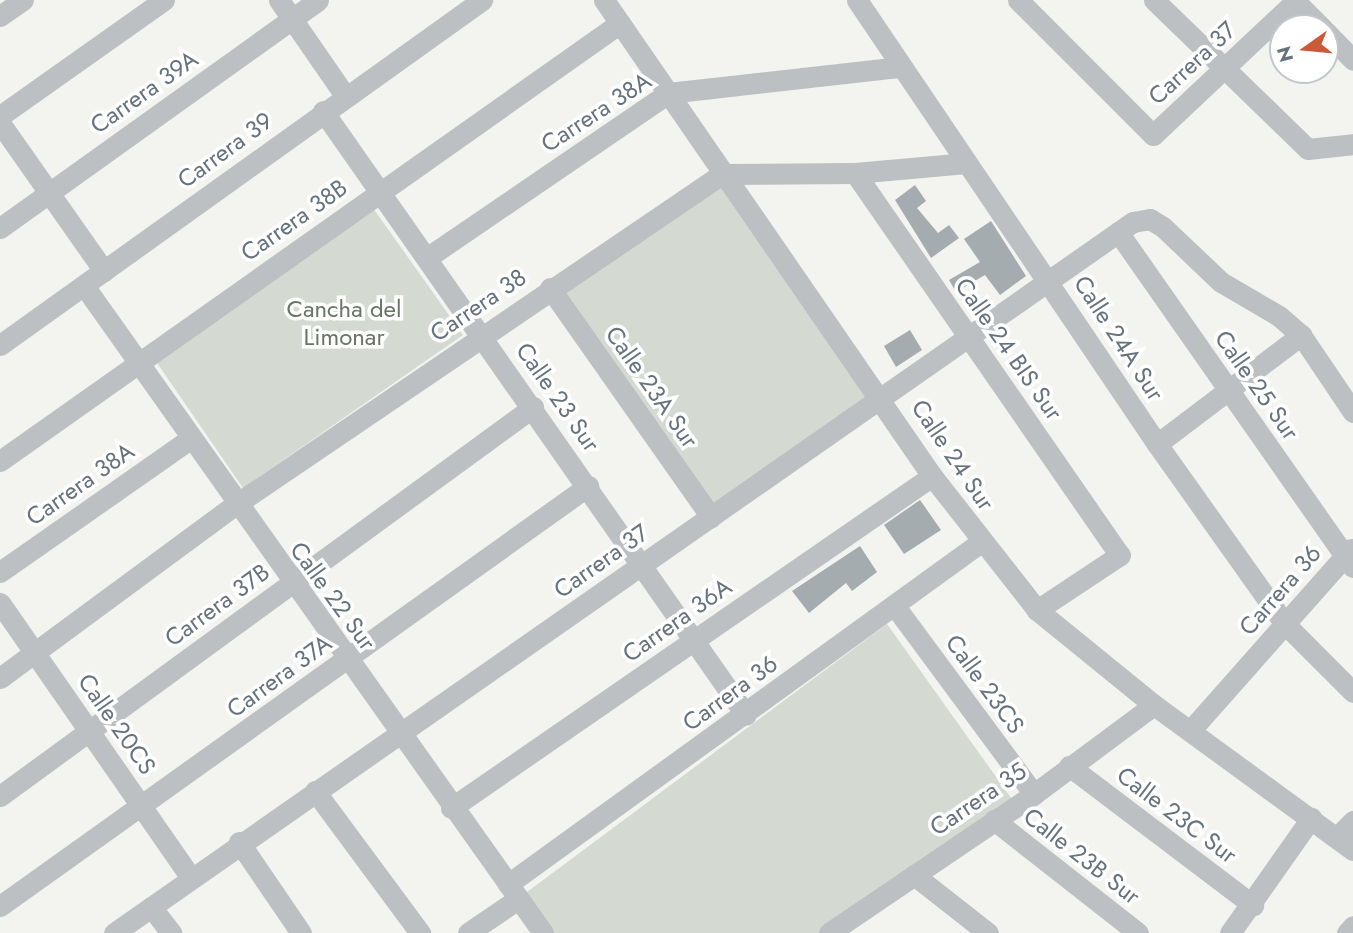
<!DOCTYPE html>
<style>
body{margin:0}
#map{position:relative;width:1353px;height:933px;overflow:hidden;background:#f3f3f0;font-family:Jost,sans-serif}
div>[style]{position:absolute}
.green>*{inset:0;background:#d4d9d1}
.building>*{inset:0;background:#a5acaf}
.minor>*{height:21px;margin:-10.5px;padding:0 10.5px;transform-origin:10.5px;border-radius:10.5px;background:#bdc0c3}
span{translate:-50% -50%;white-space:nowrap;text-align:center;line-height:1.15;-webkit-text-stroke:7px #fff;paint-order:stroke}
.street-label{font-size:24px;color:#66737d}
.park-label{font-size:24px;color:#677564}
.north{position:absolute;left:1269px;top:14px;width:70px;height:70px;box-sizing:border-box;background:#fff;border:2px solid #c2c7cb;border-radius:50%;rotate:255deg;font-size:19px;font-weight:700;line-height:28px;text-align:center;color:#66737d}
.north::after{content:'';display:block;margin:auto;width:24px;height:32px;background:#cb5b38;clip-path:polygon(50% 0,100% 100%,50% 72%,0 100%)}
</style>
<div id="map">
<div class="green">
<div style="clip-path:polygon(722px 183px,873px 395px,711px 508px,559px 291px)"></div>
<div style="clip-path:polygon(373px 208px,463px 335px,243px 488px,155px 360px)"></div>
<div style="clip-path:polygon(887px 624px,1014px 802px,820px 933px,551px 933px,523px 895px)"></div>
</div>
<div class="building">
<div style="clip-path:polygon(915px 185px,926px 201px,917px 208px,938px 233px,949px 225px,959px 238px,931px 258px,895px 200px)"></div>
<div style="clip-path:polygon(991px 221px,1026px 276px,1000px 295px,985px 275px,956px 292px,949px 280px,980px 262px,964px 239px)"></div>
<div style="clip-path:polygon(910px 330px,922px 350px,896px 367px,884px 346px)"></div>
<div style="clip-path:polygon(920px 500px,941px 530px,904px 554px,884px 525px)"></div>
<div style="clip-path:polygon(860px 546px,877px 572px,852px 591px,846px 583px,809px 613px,792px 591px)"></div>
</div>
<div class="minor">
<div style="left:279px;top:0;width:118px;rotate:55.4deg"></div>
<div style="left:604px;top:0;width:578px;rotate:55.43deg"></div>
<div style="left:932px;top:476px;width:170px;rotate:51.9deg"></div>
<div style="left:1037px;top:610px;width:151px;rotate:39.1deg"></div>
<div style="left:1154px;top:705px;width:246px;rotate:36.1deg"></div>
<div style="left:857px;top:0;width:536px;rotate:55.95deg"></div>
<div style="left:1157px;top:444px;width:221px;rotate:54.6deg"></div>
<div style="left:1285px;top:624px;width:96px;rotate:45deg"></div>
<div style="left:1018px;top:0;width:191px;rotate:45deg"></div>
<div style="left:1153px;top:135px;width:197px;rotate:-43.2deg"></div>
<div style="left:1154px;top:0;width:214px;rotate:44.1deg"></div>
<div style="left:1308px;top:149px;width:45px;rotate:-6.3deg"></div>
<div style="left:1294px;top:0;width:40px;rotate:45deg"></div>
<div style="left:0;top:16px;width:28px;rotate:-35deg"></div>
<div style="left:1325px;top:31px;width:40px;rotate:46deg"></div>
<div style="left:323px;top:111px;width:737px;rotate:55deg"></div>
<div style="left:0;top:116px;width:201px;rotate:-35.3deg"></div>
<div style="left:0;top:123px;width:181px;rotate:54.9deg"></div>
<div style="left:855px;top:173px;width:465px;rotate:55.3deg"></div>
<div style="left:1120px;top:555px;width:100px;rotate:146.5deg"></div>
<div style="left:0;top:228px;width:391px;rotate:-35.6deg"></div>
<div style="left:1118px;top:232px;width:409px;rotate:55deg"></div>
<div style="left:428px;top:257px;width:291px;rotate:-34.3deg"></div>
<div style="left:668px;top:93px;width:234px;rotate:-6.4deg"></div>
<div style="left:85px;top:287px;width:792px;rotate:54.66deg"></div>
<div style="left:550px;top:288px;width:280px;rotate:54.9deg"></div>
<div style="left:0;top:345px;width:593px;rotate:-35.59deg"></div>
<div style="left:1157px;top:444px;width:181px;rotate:-37.1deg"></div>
<div style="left:0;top:461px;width:759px;rotate:-35.24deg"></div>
<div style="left:0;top:572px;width:232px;rotate:-35deg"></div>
<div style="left:0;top:603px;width:333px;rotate:55.2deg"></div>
<div style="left:894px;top:605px;width:235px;rotate:53.5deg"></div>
<div style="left:0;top:678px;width:292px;rotate:-36.4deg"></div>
<div style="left:235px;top:505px;width:589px;rotate:-34.2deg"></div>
<div style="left:722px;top:174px;width:133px;rotate:-0.4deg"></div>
<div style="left:855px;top:173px;width:112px;rotate:-5.1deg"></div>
<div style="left:1190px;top:731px;width:243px;rotate:-48.5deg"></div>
<div style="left:1069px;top:766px;width:231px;rotate:37.1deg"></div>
<div style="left:315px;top:791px;width:177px;rotate:53.5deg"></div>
<div style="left:0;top:796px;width:660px;rotate:-36.12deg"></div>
<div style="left:451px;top:808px;width:584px;rotate:-34.61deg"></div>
<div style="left:994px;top:820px;width:183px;rotate:38.1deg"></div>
<div style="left:1337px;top:837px;width:23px;rotate:-45deg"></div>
<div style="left:239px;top:842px;width:110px;rotate:55.7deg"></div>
<div style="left:914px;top:875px;width:94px;rotate:38.1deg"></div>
<div style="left:508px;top:884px;width:584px;rotate:-35.87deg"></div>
<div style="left:0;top:906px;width:723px;rotate:-35.54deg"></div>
<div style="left:151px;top:907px;width:33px;rotate:52deg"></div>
<div style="left:114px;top:933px;width:1243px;rotate:-34.91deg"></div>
<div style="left:1133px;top:222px;width:17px;rotate:-10deg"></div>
<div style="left:1150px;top:219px;width:15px;rotate:32deg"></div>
<div style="left:1163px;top:227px;width:80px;rotate:43.5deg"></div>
<div style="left:1221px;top:282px;width:67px;rotate:30.4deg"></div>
<div style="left:1279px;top:316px;width:29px;rotate:41deg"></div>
<div style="left:1301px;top:335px;width:93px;rotate:56deg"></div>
<div style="left:468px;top:933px;width:60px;rotate:-34.2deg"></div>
<div style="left:829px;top:933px;width:248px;rotate:-34.1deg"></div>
<div style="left:1034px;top:794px;width:149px;rotate:-36.6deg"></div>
<div style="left:1230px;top:933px;width:141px;rotate:-54.8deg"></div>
<div style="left:1347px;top:933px;width:9px;rotate:-49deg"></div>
</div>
<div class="street-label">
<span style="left:1192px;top:63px;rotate:-43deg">Carrera 37</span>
<span style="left:144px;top:92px;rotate:-35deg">Carrera 39A</span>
<span style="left:596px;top:112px;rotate:-33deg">Carrera 38A</span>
<span style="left:225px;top:150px;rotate:-36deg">Carrera 39</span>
<span style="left:294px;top:220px;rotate:-35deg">Carrera 38B</span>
<span style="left:478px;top:305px;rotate:-34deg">Carrera 38</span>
<span style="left:1119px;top:338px;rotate:57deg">Calle 24A Sur</span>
<span style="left:1009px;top:349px;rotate:55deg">Calle 24 BIS Sur</span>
<span style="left:1257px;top:385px;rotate:55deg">Calle 25 Sur</span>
<span style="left:652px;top:387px;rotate:55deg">Calle 23A Sur</span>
<span style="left:558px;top:397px;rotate:55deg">Calle 23 Sur</span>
<span style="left:953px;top:455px;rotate:56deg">Calle 24 Sur</span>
<span style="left:80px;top:484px;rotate:-35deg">Carrera 38A</span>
<span style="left:601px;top:561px;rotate:-35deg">Carrera 37</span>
<span style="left:1280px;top:590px;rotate:-49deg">Carrera 36</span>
<span style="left:333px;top:596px;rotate:54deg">Calle 22 Sur</span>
<span style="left:217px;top:605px;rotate:-36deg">Carrera 37B</span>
<span style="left:677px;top:620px;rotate:-35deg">Carrera 36A</span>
<span style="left:279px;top:676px;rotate:-36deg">Carrera 37A</span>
<span style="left:985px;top:684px;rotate:54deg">Calle 23CS</span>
<span style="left:730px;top:693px;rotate:-36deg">Carrera 36</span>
<span style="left:117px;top:724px;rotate:55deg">Calle 20CS</span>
<span style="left:978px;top:799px;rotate:-34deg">Carrera 35</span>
<span style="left:1177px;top:815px;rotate:37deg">Calle 23C Sur</span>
<span style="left:1082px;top:856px;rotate:38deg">Calle 23B Sur</span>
</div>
<div class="park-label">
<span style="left:344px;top:323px">Cancha del<br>Limonar</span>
</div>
<div class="north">N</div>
</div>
